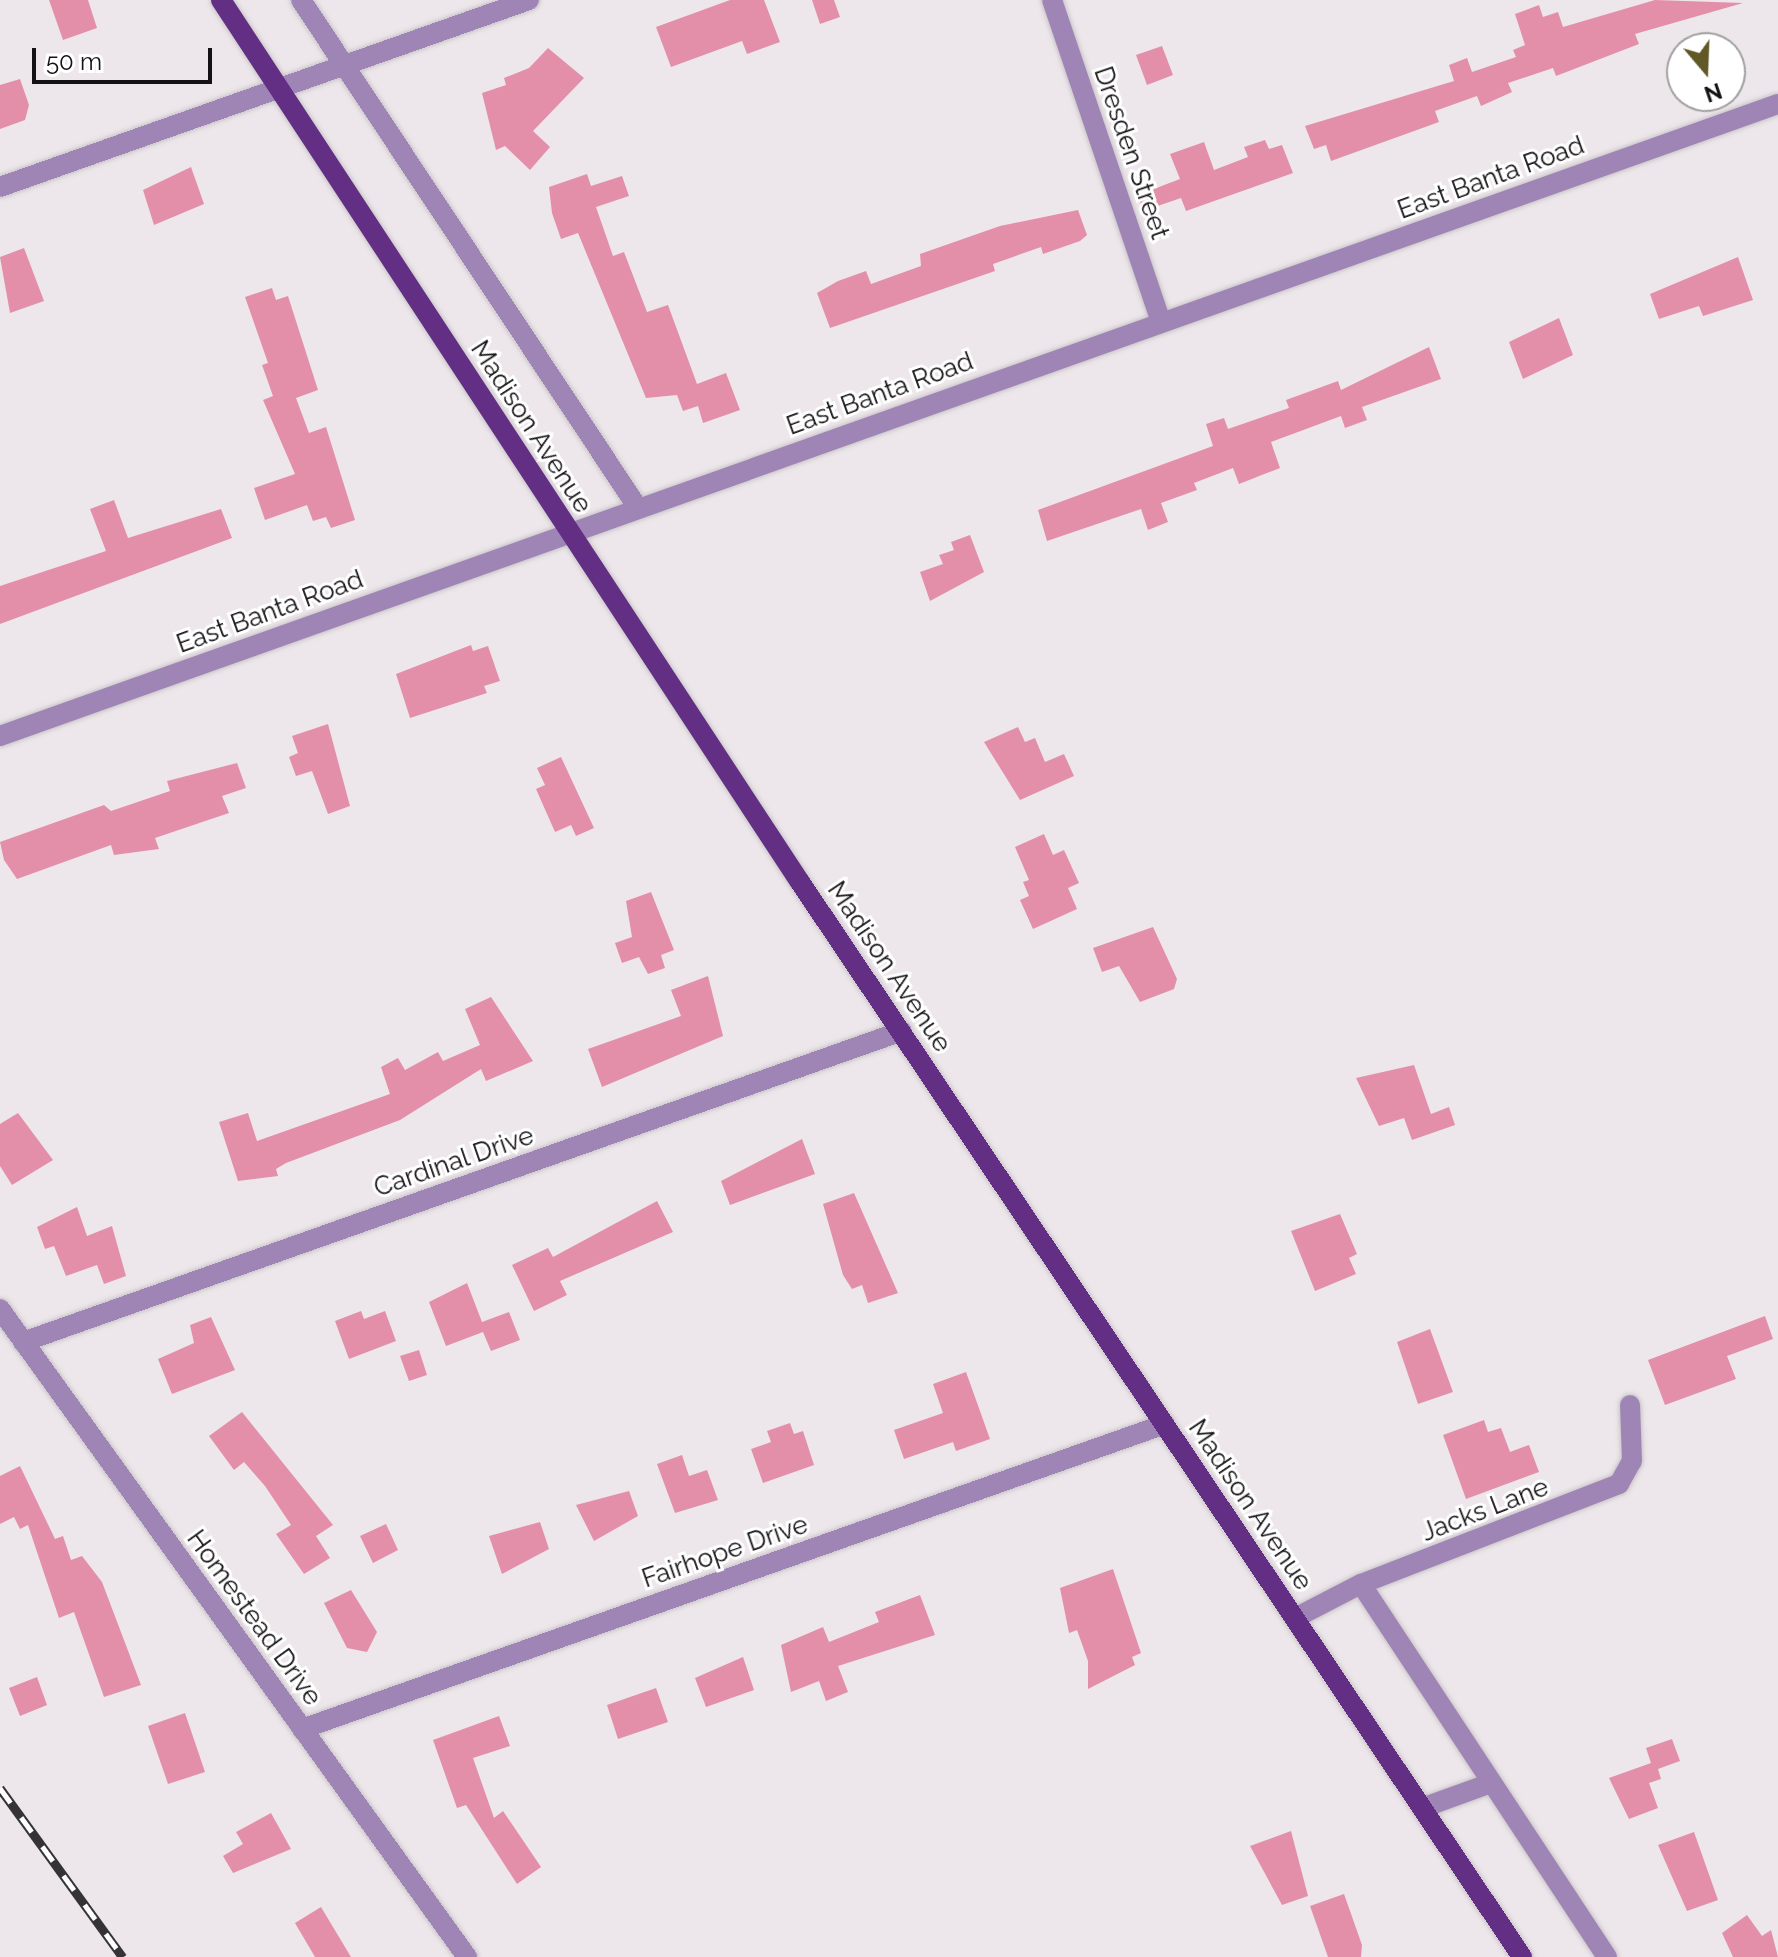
<!DOCTYPE html>
<style>
body{margin:0}
#map{position:relative;width:1778px;height:1957px;overflow:hidden;background:#ede7eb;font-family:Raleway,sans-serif}
div>[style]{position:absolute}
.building>*{inset:0;background:#e38faa}
.roads{filter:drop-shadow(0 0 2px #cac5c9) drop-shadow(0 0 2px #cac5c9)}
.minor>*{height:20px;margin:-10px;padding:0 10px;transform-origin:10px;border-radius:10px;background:#9f85b5}
.major>*{height:20px;margin:-10px;padding:0 10px;transform-origin:10px;border-radius:10px;background:#622f84}
.rail>*{height:9px;margin-top:-4.5px;transform-origin:0;background:repeating-linear-gradient(90deg,#fff 0 18px,#363335 0 36px);box-sizing:border-box;border-block:2px solid #363335}
span{translate:-50% -50%;white-space:nowrap;text-align:center;line-height:1.15;-webkit-text-stroke:6px #fff;paint-order:stroke}
.street-label{font-size:26px;color:#141214}
.north{position:absolute;left:1666px;top:32px;width:80px;height:80px;box-sizing:border-box;background:#fff;border:2px solid #a1a0a1;border-radius:50%;rotate:161deg;font-size:22px;font-weight:700;line-height:32px;text-align:center;color:#141214}
.north::after{content:'';display:block;margin:auto;width:28px;height:36px;background:#615925;clip-path:polygon(50% 0,100% 100%,50% 72%,0 100%)}
.scale{position:absolute;left:32px;top:48px;width:180px;height:36px;box-sizing:border-box;border:4px solid #141214;border-top:0;padding-left:10px;font-size:24px;line-height:28px;white-space:nowrap;color:#141214;-webkit-text-stroke:6px #fff;paint-order:stroke}
</style>
<div id="map">
<div class="building">
<div style="clip-path:polygon(49px 0,88px 0,97px 28px,63px 40px)"></div>
<div style="clip-path:polygon(730px 0,764px 0,780px 42px,747px 54px,742px 41px,671px 67px,656px 27px)"></div>
<div style="clip-path:polygon(812px 0,834px 0,840px 17px,820px 24px)"></div>
<div style="clip-path:polygon(1655px 0,1743px 3px,1635px 34px,1639px 44px,1556px 76px,1553px 68px,1508px 83px,1512px 92px,1481px 106px,1477px 96px,1435px 111px,1439px 122px,1331px 161px,1326px 145px,1314px 149px,1305px 126px,1454px 81px,1449px 65px,1467px 58px,1472px 72px,1516px 57px,1513px 50px,1525px 45px,1515px 14px,1539px 5px,1543px 17px,1558px 12px,1563px 27px)"></div>
<div style="clip-path:polygon(1162px 46px,1173px 75px,1147px 85px,1136px 55px)"></div>
<div style="clip-path:polygon(548px 48px,584px 78px,533px 131px,550px 147px,530px 170px,505px 146px,496px 150px,482px 93px,506px 85px,504px 78px,529px 68px)"></div>
<div style="clip-path:polygon(20px 79px,29px 105px,25px 120px,0 129px,0 85px)"></div>
<div style="clip-path:polygon(1265px 140px,1269px 149px,1282px 145px,1293px 173px,1186px 211px,1181px 198px,1143px 211px,1138px 195px,1180px 179px,1170px 154px,1204px 142px,1214px 170px,1248px 157px,1244px 147px)"></div>
<div style="clip-path:polygon(191px 167px,204px 204px,154px 225px,143px 190px)"></div>
<div style="clip-path:polygon(587px 174px,591px 186px,622px 176px,629px 196px,596px 207px,613px 256px,624px 252px,647px 312px,668px 305px,697px 384px,726px 373px,740px 410px,703px 423px,698px 406px,683px 411px,677px 395px,646px 398px,578px 233px,561px 239px,552px 213px,549px 187px)"></div>
<div style="clip-path:polygon(1078px 210px,1087px 235px,1080px 241px,1043px 254px,1041px 247px,993px 264px,995px 271px,830px 328px,817px 293px,838px 281px,866px 271px,871px 284px,921px 266px,920px 254px,1000px 226px)"></div>
<div style="clip-path:polygon(24px 248px,44px 301px,10px 313px,0 257px)"></div>
<div style="clip-path:polygon(1738px 257px,1753px 300px,1703px 316px,1699px 306px,1659px 319px,1650px 294px)"></div>
<div style="clip-path:polygon(272px 288px,276px 300px,288px 296px,318px 390px,296px 398px,309px 433px,326px 427px,355px 520px,331px 528px,326px 517px,313px 521px,307px 505px,265px 520px,254px 488px,295px 474px,263px 400px,273px 396px,262px 365px,268px 363px,245px 297px)"></div>
<div style="clip-path:polygon(1559px 318px,1573px 355px,1523px 379px,1509px 342px)"></div>
<div style="clip-path:polygon(1429px 347px,1441px 379px,1362px 407px,1367px 420px,1345px 428px,1341px 416px,1271px 442px,1280px 468px,1239px 484px,1233px 468px,1194px 483px,1197px 490px,1161px 503px,1168px 522px,1148px 530px,1141px 509px,1047px 541px,1038px 510px,1213px 446px,1206px 424px,1224px 418px,1228px 429px,1289px 408px,1286px 400px,1338px 381px,1341px 390px)"></div>
<div style="clip-path:polygon(114px 500px,128px 538px,221px 509px,232px 538px,0 624px,0 586px,106px 551px,90px 509px)"></div>
<div style="clip-path:polygon(970px 535px,984px 572px,930px 601px,920px 572px,943px 564px,939px 555px,954px 550px,951px 542px)"></div>
<div style="clip-path:polygon(471px 645px,473px 651px,488px 646px,500px 681px,484px 686px,487px 693px,410px 718px,396px 674px)"></div>
<div style="clip-path:polygon(328px 724px,350px 806px,328px 814px,312px 771px,296px 776px,289px 757px,298px 753px,292px 736px)"></div>
<div style="clip-path:polygon(1018px 727px,1025px 742px,1035px 738px,1045px 762px,1064px 754px,1074px 776px,1020px 800px,984px 742px)"></div>
<div style="clip-path:polygon(561px 757px,594px 828px,576px 836px,571px 825px,555px 832px,536px 789px,545px 785px,537px 768px)"></div>
<div style="clip-path:polygon(237px 763px,246px 788px,222px 796px,229px 813px,155px 838px,159px 849px,114px 855px,111px 845px,17px 879px,4px 860px,0 842px,104px 805px,111px 811px,170px 791px,167px 781px)"></div>
<div style="clip-path:polygon(1044px 834px,1053px 855px,1064px 850px,1079px 883px,1068px 888px,1077px 909px,1033px 929px,1020px 900px,1029px 896px,1023px 882px,1029px 880px,1015px 847px)"></div>
<div style="clip-path:polygon(651px 892px,674px 950px,661px 955px,665px 968px,648px 974px,639px 957px,622px 963px,615px 943px,632px 937px,626px 901px)"></div>
<div style="clip-path:polygon(1153px 927px,1177px 979px,1174px 989px,1140px 1002px,1119px 966px,1102px 972px,1093px 948px)"></div>
<div style="clip-path:polygon(708px 976px,723px 1036px,602px 1087px,588px 1049px,681px 1016px,671px 990px)"></div>
<div style="clip-path:polygon(491px 997px,533px 1061px,486px 1081px,481px 1069px,400px 1120px,286px 1163px,276px 1169px,278px 1176px,238px 1181px,219px 1122px,248px 1113px,257px 1141px,390px 1094px,381px 1067px,398px 1058px,405px 1070px,438px 1052px,443px 1061px,480px 1045px,465px 1009px)"></div>
<div style="clip-path:polygon(1414px 1065px,1431px 1114px,1449px 1107px,1455px 1125px,1412px 1140px,1404px 1118px,1379px 1126px,1356px 1078px)"></div>
<div style="clip-path:polygon(18px 1113px,53px 1160px,12px 1185px,0 1166px,0 1124px)"></div>
<div style="clip-path:polygon(802px 1139px,815px 1174px,730px 1205px,721px 1181px)"></div>
<div style="clip-path:polygon(854px 1193px,898px 1293px,868px 1303px,862px 1285px,852px 1289px,843px 1275px,823px 1204px)"></div>
<div style="clip-path:polygon(657px 1201px,673px 1232px,560px 1281px,567px 1295px,534px 1311px,512px 1265px,548px 1248px,553px 1257px)"></div>
<div style="clip-path:polygon(77px 1207px,87px 1236px,112px 1226px,126px 1276px,104px 1284px,97px 1265px,66px 1276px,54px 1246px,45px 1249px,37px 1227px)"></div>
<div style="clip-path:polygon(1340px 1214px,1357px 1254px,1349px 1258px,1356px 1274px,1315px 1291px,1291px 1231px)"></div>
<div style="clip-path:polygon(467px 1283px,482px 1322px,509px 1312px,520px 1340px,491px 1351px,483px 1332px,446px 1346px,429px 1302px)"></div>
<div style="clip-path:polygon(361px 1311px,364px 1319px,385px 1311px,396px 1341px,349px 1359px,335px 1321px)"></div>
<div style="clip-path:polygon(1765px 1316px,1773px 1339px,1727px 1356px,1736px 1379px,1665px 1405px,1648px 1360px)"></div>
<div style="clip-path:polygon(211px 1317px,235px 1370px,172px 1394px,158px 1359px,194px 1343px,190px 1325px)"></div>
<div style="clip-path:polygon(1430px 1329px,1453px 1392px,1418px 1404px,1397px 1342px)"></div>
<div style="clip-path:polygon(419px 1350px,427px 1375px,409px 1381px,400px 1356px)"></div>
<div style="clip-path:polygon(966px 1372px,990px 1439px,956px 1451px,953px 1442px,904px 1459px,894px 1430px,943px 1413px,933px 1384px)"></div>
<div style="clip-path:polygon(242px 1412px,333px 1525px,316px 1536px,330px 1558px,304px 1574px,276px 1534px,291px 1525px,265px 1486px,244px 1462px,234px 1470px,209px 1436px)"></div>
<div style="clip-path:polygon(1484px 1420px,1488px 1432px,1501px 1428px,1510px 1452px,1529px 1445px,1539px 1472px,1466px 1499px,1443px 1435px)"></div>
<div style="clip-path:polygon(790px 1423px,794px 1434px,803px 1431px,814px 1465px,763px 1483px,751px 1449px,771px 1442px,767px 1431px)"></div>
<div style="clip-path:polygon(682px 1455px,689px 1476px,707px 1470px,718px 1500px,675px 1513px,657px 1464px)"></div>
<div style="clip-path:polygon(20px 1466px,55px 1539px,63px 1536px,71px 1560px,82px 1556px,102px 1582px,141px 1685px,104px 1697px,74px 1612px,59px 1618px,28px 1525px,20px 1529px,14px 1517px,0 1524px,0 1476px)"></div>
<div style="clip-path:polygon(629px 1491px,638px 1516px,594px 1541px,576px 1505px)"></div>
<div style="clip-path:polygon(540px 1522px,549px 1549px,502px 1574px,489px 1536px)"></div>
<div style="clip-path:polygon(386px 1524px,398px 1550px,373px 1563px,360px 1536px)"></div>
<div style="clip-path:polygon(1113px 1569px,1141px 1653px,1132px 1657px,1135px 1665px,1088px 1689px,1088px 1661px,1077px 1630px,1069px 1633px,1060px 1588px)"></div>
<div style="clip-path:polygon(351px 1590px,377px 1632px,367px 1652px,347px 1648px,324px 1603px)"></div>
<div style="clip-path:polygon(920px 1595px,935px 1635px,838px 1666px,848px 1692px,826px 1701px,819px 1681px,791px 1692px,781px 1645px,823px 1627px,829px 1642px,879px 1622px,875px 1612px)"></div>
<div style="clip-path:polygon(743px 1657px,754px 1690px,706px 1707px,695px 1678px)"></div>
<div style="clip-path:polygon(37px 1677px,47px 1705px,20px 1716px,9px 1688px)"></div>
<div style="clip-path:polygon(656px 1688px,668px 1722px,618px 1739px,607px 1705px)"></div>
<div style="clip-path:polygon(185px 1713px,205px 1772px,168px 1784px,148px 1726px)"></div>
<div style="clip-path:polygon(499px 1716px,510px 1746px,473px 1758px,494px 1818px,503px 1811px,541px 1867px,517px 1884px,466px 1805px,457px 1808px,433px 1740px)"></div>
<div style="clip-path:polygon(1672px 1739px,1680px 1761px,1658px 1769px,1661px 1779px,1649px 1783px,1658px 1808px,1629px 1819px,1609px 1778px,1651px 1763px,1646px 1748px)"></div>
<div style="clip-path:polygon(271px 1813px,291px 1849px,233px 1873px,223px 1856px,243px 1844px,236px 1832px)"></div>
<div style="clip-path:polygon(1291px 1831px,1308px 1896px,1282px 1905px,1250px 1846px)"></div>
<div style="clip-path:polygon(1694px 1832px,1718px 1900px,1687px 1911px,1658px 1845px)"></div>
<div style="clip-path:polygon(1344px 1894px,1362px 1945px,1361px 1957px,1328px 1957px,1310px 1906px)"></div>
<div style="clip-path:polygon(321px 1907px,351px 1957px,315px 1957px,295px 1923px)"></div>
<div style="clip-path:polygon(1747px 1915px,1762px 1936px,1771px 1930px,1778px 1957px,1733px 1957px,1722px 1933px)"></div>
</div>
<div class="roads">
<div class="minor">
<div style="left:301px;top:0;width:610px;rotate:56.44deg"></div>
<div style="left:1052px;top:0;width:340px;rotate:71.3deg"></div>
<div style="left:0;top:187px;width:561px;rotate:-19.47deg"></div>
<div style="left:0;top:736px;width:1887px;rotate:-19.57deg"></div>
<div style="left:0;top:1309px;width:799px;rotate:54.22deg"></div>
<div style="left:23px;top:1342px;width:932px;rotate:-19.48deg"></div>
<div style="left:1361px;top:1584px;width:447px;rotate:56.6deg"></div>
<div style="left:1295px;top:1618px;width:74px;rotate:-27.3deg"></div>
<div style="left:1361px;top:1584px;width:277px;rotate:-21.2deg"></div>
<div style="left:1619px;top:1484px;width:26px;rotate:-61deg"></div>
<div style="left:1632px;top:1461px;width:56px;rotate:-92deg"></div>
<div style="left:302px;top:1729px;width:915px;rotate:-19.46deg"></div>
<div style="left:1422px;top:1808px;width:73px;rotate:-19.9deg"></div>
</div>
<div class="major">
<div style="left:221px;top:0;width:1055px;rotate:56.72deg"></div>
<div style="left:800px;top:882px;width:1295px;rotate:56.11deg"></div>
</div>
</div>
<div class="rail">
<div style="left:0;top:1788px;width:209px;rotate:54deg"></div>
</div>
<div class="street-label">
<span style="left:1131px;top:153px;rotate:71deg">Dresden Street</span>
<span style="left:1491px;top:178px;rotate:-20deg">East Banta Road</span>
<span style="left:880px;top:394px;rotate:-20deg">East Banta Road</span>
<span style="left:531px;top:427px;rotate:57deg">Madison Avenue</span>
<span style="left:270px;top:612px;rotate:-20deg">East Banta Road</span>
<span style="left:889px;top:967px;rotate:56deg">Madison Avenue</span>
<span style="left:454px;top:1162px;rotate:-19deg">Cardinal Drive</span>
<span style="left:1250px;top:1505px;rotate:56deg">Madison Avenue</span>
<span style="left:1485px;top:1510px;rotate:-21deg">Jacks Lane</span>
<span style="left:725px;top:1552px;rotate:-19deg">Fairhope Drive</span>
<span style="left:254px;top:1618px;rotate:54deg">Homestead Drive</span>
</div>
<div class="north">N</div>
<div class="scale">50 m</div>
</div>
